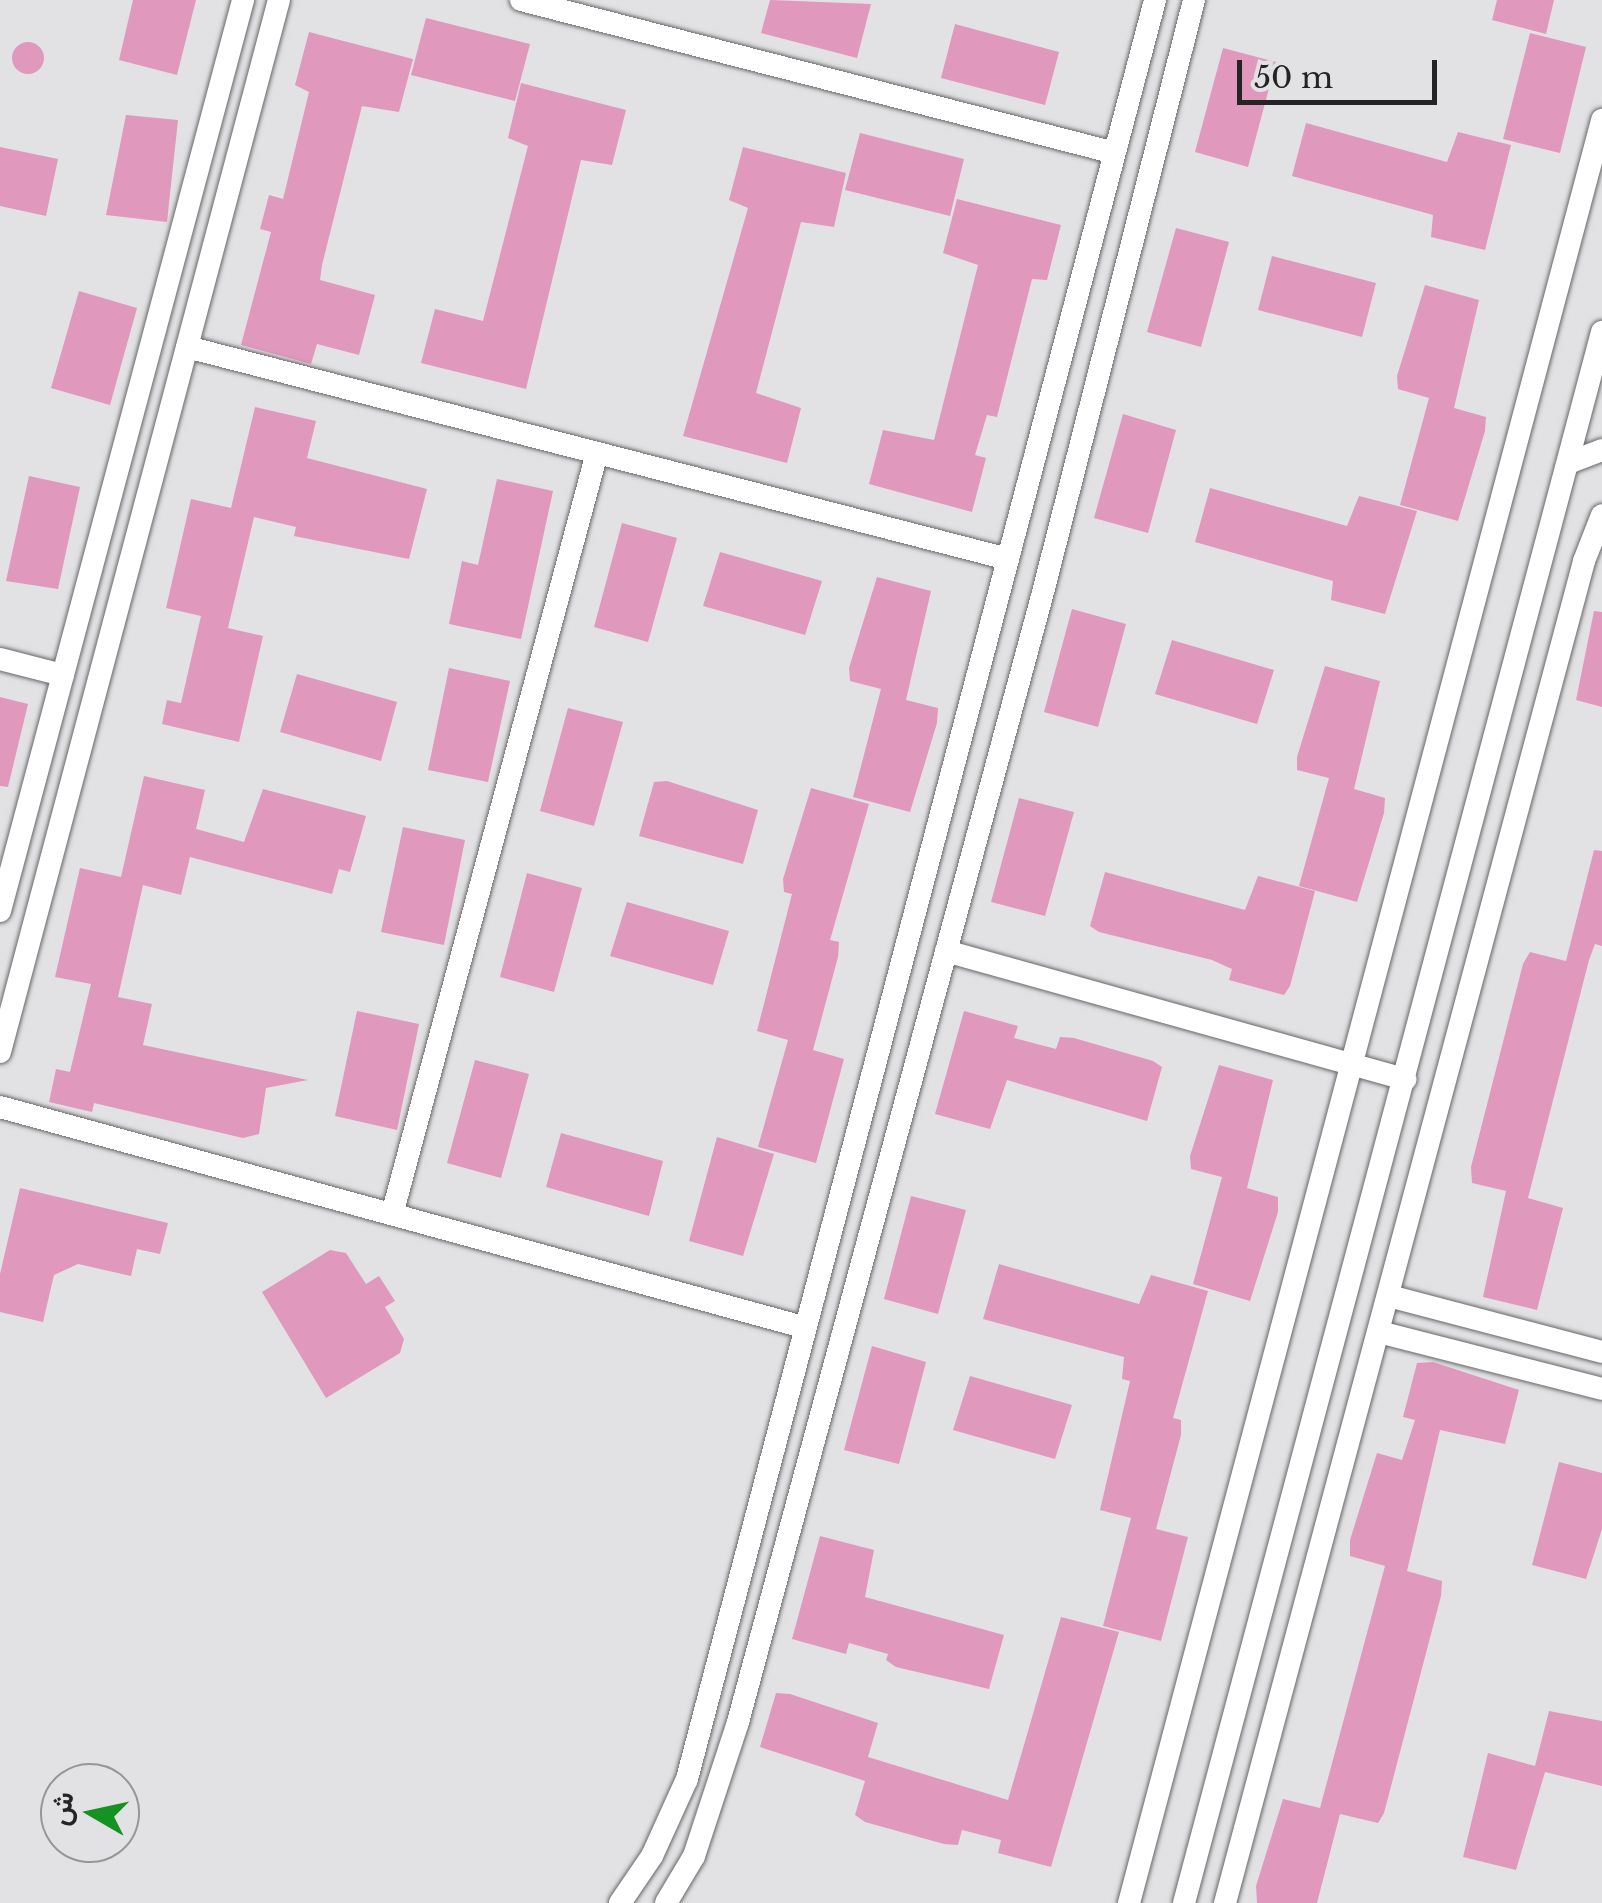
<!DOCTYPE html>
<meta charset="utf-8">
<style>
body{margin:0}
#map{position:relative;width:1602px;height:1903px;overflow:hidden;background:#e2e2e5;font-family:"Libre Baskerville",Vazirmatn,serif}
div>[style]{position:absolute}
.building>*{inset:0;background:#e098bd}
.round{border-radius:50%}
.roads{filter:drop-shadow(0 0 2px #676769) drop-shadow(0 0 2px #676769)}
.street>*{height:22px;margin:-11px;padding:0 11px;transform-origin:11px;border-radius:11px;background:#fff}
span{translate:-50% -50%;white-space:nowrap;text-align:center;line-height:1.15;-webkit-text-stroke:10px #e2e2e5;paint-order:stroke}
.north{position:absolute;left:40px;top:1763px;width:100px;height:100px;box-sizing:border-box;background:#e2e2e5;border:2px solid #969698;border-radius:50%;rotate:279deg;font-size:28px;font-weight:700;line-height:40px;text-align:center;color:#242425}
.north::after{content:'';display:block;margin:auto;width:35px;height:45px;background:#159222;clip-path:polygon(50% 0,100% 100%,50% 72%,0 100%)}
.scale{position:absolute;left:1237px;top:60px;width:200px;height:45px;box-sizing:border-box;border:5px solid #242425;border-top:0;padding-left:12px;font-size:30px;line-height:35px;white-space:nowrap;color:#242425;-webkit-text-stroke:8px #e2e2e5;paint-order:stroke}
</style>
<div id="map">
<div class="building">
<div style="clip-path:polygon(133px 0,196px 0,177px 75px,119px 60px)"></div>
<div style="clip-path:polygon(770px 0,871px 4px,857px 58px,761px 33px)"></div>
<div style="clip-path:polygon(1497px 0,1554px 0,1546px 34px,1492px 20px)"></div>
<div style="clip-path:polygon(426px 18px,530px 44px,515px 101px,411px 75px)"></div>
<div style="clip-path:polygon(955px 24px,1059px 52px,1045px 105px,941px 78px)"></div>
<div style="clip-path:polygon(309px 32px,413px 59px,399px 112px,362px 106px,322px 265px,320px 280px,375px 295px,359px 355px,317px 344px,311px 364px,241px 345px,271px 232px,260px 229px,269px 195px,283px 199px,309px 92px,295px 85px)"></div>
<div style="clip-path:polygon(1530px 33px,1586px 47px,1560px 153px,1503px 139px)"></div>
<div class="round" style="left:12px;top:42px;width:32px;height:32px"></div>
<div style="clip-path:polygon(1223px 48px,1276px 62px,1248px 167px,1195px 152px)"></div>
<div style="clip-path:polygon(521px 83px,626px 110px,612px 165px,581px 160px,526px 389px,421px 363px,435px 309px,483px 321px,528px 146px,508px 138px)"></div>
<div style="clip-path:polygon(126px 115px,178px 120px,167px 222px,106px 215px)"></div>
<div style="clip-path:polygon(1306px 123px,1447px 162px,1458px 132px,1511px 145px,1485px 250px,1431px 237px,1433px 215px,1292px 176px)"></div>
<div style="clip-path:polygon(860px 133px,964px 159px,950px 216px,845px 190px)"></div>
<div style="clip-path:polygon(0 147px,58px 159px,46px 216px,0 206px)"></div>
<div style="clip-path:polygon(743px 147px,846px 173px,834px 227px,801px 222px,756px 393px,801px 408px,787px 463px,683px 436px,748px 208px,729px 200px)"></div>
<div style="clip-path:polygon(957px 199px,1061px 225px,1047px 280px,1032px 279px,997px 417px,987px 415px,975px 455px,986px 458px,972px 512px,869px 484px,883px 430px,934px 440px,978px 265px,943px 253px)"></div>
<div style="clip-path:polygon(1176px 228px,1229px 242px,1201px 347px,1147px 332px)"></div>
<div style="clip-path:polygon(1272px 256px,1376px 283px,1362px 337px,1258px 310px)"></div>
<div style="clip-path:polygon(1425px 285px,1479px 300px,1454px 408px,1486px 417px,1485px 431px,1458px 521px,1400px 505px,1429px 398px,1398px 389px,1397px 376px)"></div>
<div style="clip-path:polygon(79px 291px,137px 308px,110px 405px,51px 388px)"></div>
<div style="clip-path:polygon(255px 407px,316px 421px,307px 458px,427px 489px,409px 559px,294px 536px,296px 527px,254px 517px,228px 628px,263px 636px,239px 742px,162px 724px,167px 700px,181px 703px,201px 616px,166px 608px,191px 499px,231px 508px)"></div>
<div style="clip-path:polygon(1123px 414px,1176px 430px,1148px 533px,1094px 518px)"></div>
<div style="clip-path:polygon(29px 476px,80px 487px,58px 589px,6px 581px)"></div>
<div style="clip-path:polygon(497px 479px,553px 491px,521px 639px,449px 624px,462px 561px,478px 565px)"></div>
<div style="clip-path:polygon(1210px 488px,1347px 526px,1359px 496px,1417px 511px,1385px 614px,1331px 600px,1333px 581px,1195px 542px)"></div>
<div style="clip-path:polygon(622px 523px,677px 538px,648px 642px,594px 627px)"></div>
<div style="clip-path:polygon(720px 552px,822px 581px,805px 635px,703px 606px)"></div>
<div style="clip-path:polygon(877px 577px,931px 591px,906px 700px,938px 708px,937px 723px,910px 812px,853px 797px,881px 689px,850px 681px,849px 668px)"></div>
<div style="clip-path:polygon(1072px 609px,1126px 624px,1098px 727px,1044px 712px)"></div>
<div style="clip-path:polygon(1594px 611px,1602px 612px,1602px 707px,1576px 700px)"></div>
<div style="clip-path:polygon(1172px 640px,1274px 670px,1257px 724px,1155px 694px)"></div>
<div style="clip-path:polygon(1325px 666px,1380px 681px,1354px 789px,1385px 798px,1384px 813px,1357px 902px,1299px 886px,1329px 778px,1297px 770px,1297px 757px)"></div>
<div style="clip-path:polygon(449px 668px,510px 681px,488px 782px,428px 770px)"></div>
<div style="clip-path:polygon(297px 674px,397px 702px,381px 761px,280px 732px)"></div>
<div style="clip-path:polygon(0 697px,28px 704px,8px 787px,0 786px)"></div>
<div style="clip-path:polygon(568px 708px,623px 722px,594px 826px,540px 811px)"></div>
<div style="clip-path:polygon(144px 776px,205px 790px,196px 829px,244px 842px,263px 789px,366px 816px,350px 872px,339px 869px,332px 894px,190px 857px,181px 895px,143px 885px,118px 997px,152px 1004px,143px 1045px,308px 1080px,266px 1088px,259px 1134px,243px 1138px,94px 1103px,92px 1112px,49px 1102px,56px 1069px,70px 1072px,91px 984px,55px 977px,80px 868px,121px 877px)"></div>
<div style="clip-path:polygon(667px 781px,758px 810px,743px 864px,639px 836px,654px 782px)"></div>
<div style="clip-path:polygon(811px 788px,869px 804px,830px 940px,839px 942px,838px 957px,813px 1050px,844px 1059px,816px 1163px,758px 1147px,788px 1040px,757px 1031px,792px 894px,784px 892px,783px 879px)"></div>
<div style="clip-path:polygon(1019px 798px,1074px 812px,1045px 916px,991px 902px)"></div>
<div style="clip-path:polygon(403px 827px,465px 840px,444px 945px,381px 932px)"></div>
<div style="clip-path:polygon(1594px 850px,1602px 851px,1602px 946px,1595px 944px,1589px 960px,1528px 1198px,1563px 1208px,1537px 1310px,1483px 1297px,1506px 1191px,1472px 1183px,1471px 1167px,1523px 964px,1530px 952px,1566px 961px)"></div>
<div style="clip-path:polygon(1105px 872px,1245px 910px,1258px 876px,1315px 891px,1290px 986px,1284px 995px,1229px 980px,1232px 969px,1212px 960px,1099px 932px,1090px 926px)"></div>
<div style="clip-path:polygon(527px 873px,582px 888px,554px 992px,500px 977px)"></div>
<div style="clip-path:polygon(627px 902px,729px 931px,713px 985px,610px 956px)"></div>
<div style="clip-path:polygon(357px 1011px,419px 1024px,397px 1130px,335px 1116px)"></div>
<div style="clip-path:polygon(964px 1011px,1018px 1026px,1014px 1038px,1056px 1049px,1060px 1037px,1074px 1038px,1153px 1061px,1162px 1067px,1147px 1121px,1007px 1080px,990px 1129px,935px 1114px)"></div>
<div style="clip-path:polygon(475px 1060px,529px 1074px,501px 1178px,447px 1163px)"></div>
<div style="clip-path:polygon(1219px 1065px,1273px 1080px,1247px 1188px,1278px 1197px,1278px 1212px,1250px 1301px,1193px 1284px,1222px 1177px,1191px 1169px,1190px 1156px)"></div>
<div style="clip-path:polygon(561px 1133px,663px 1161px,649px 1216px,546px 1187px)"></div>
<div style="clip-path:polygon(717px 1137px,774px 1154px,743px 1256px,689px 1241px)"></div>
<div style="clip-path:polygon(20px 1188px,168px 1223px,160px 1254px,137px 1249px,131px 1276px,78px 1264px,54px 1275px,43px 1322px,0 1312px,0 1274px)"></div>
<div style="clip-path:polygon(911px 1196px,966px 1210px,938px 1314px,884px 1299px)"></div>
<div style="clip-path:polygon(330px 1250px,346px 1253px,366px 1284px,379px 1276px,395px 1301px,385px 1307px,404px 1339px,400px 1353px,326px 1398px,262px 1292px)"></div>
<div style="clip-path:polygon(999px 1264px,1139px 1304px,1151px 1275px,1208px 1291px,1173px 1418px,1181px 1420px,1181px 1435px,1156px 1529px,1188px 1537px,1161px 1641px,1103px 1626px,1131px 1518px,1100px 1510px,1130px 1381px,1122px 1379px,1124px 1357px,983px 1319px)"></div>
<div style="clip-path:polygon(872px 1346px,926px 1362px,899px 1464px,844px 1450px)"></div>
<div style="clip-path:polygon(1433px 1362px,1519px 1390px,1505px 1444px,1440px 1430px,1407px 1571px,1442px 1581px,1441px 1596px,1384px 1813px,1378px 1823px,1340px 1814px,1317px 1903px,1257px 1903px,1256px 1886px,1283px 1799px,1320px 1808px,1385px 1566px,1350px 1556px,1350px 1540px,1377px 1453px,1402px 1460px,1415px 1420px,1403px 1417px,1417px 1363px)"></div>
<div style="clip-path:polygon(970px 1376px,1072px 1405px,1055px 1459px,953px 1430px)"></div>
<div style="clip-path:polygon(1559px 1462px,1602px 1473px,1602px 1529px,1586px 1579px,1532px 1565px)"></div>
<div style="clip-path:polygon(820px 1536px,874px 1550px,865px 1597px,1004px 1635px,989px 1689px,896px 1667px,886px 1660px,888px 1654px,849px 1643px,846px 1654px,792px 1639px)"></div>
<div style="clip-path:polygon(1061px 1617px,1119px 1632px,1051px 1867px,998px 1853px,1001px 1840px,962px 1830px,958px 1845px,944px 1844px,865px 1822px,855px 1815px,865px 1781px,760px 1747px,776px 1693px,790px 1694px,878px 1723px,868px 1757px,1008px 1800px)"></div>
<div style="clip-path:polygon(1549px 1711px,1602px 1721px,1602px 1786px,1545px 1772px,1516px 1870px,1463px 1857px,1488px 1753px,1535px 1766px)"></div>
</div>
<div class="roads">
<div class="street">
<div style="left:521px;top:0;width:613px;rotate:14.44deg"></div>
<div style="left:187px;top:347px;width:848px;rotate:14.48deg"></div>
<div style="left:1568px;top:463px;width:36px;rotate:-21deg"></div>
<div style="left:0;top:659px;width:65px;rotate:14.3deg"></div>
<div style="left:0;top:911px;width:943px;rotate:-75.06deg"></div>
<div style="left:946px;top:951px;width:477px;rotate:15.6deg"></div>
<div style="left:0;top:1052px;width:1088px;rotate:-75.15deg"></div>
<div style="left:0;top:1107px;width:833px;rotate:15.32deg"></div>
<div style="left:393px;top:1211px;width:785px;rotate:-74.94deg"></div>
<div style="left:1389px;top:1296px;width:220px;rotate:14.7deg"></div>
<div style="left:1379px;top:1332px;width:230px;rotate:14.3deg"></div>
<div style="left:620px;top:1903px;width:57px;rotate:-55.8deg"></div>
<div style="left:652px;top:1856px;width:85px;rotate:-65.6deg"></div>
<div style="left:687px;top:1779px;width:1840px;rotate:-75.26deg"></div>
<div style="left:666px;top:1903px;width:55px;rotate:-59.2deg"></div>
<div style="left:694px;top:1856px;width:141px;rotate:-71.8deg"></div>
<div style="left:738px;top:1722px;width:1162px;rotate:-74.89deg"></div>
<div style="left:1041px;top:600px;width:619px;rotate:-75.69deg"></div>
<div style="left:1129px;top:1903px;width:1845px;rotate:-75.14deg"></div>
<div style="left:1184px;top:1903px;width:1626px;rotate:-75.1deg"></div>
<div style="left:1225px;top:1903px;width:1389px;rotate:-75.02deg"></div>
<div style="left:1584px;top:561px;width:49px;rotate:-68.6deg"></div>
</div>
</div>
<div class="north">ش</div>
<div class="scale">50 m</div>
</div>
